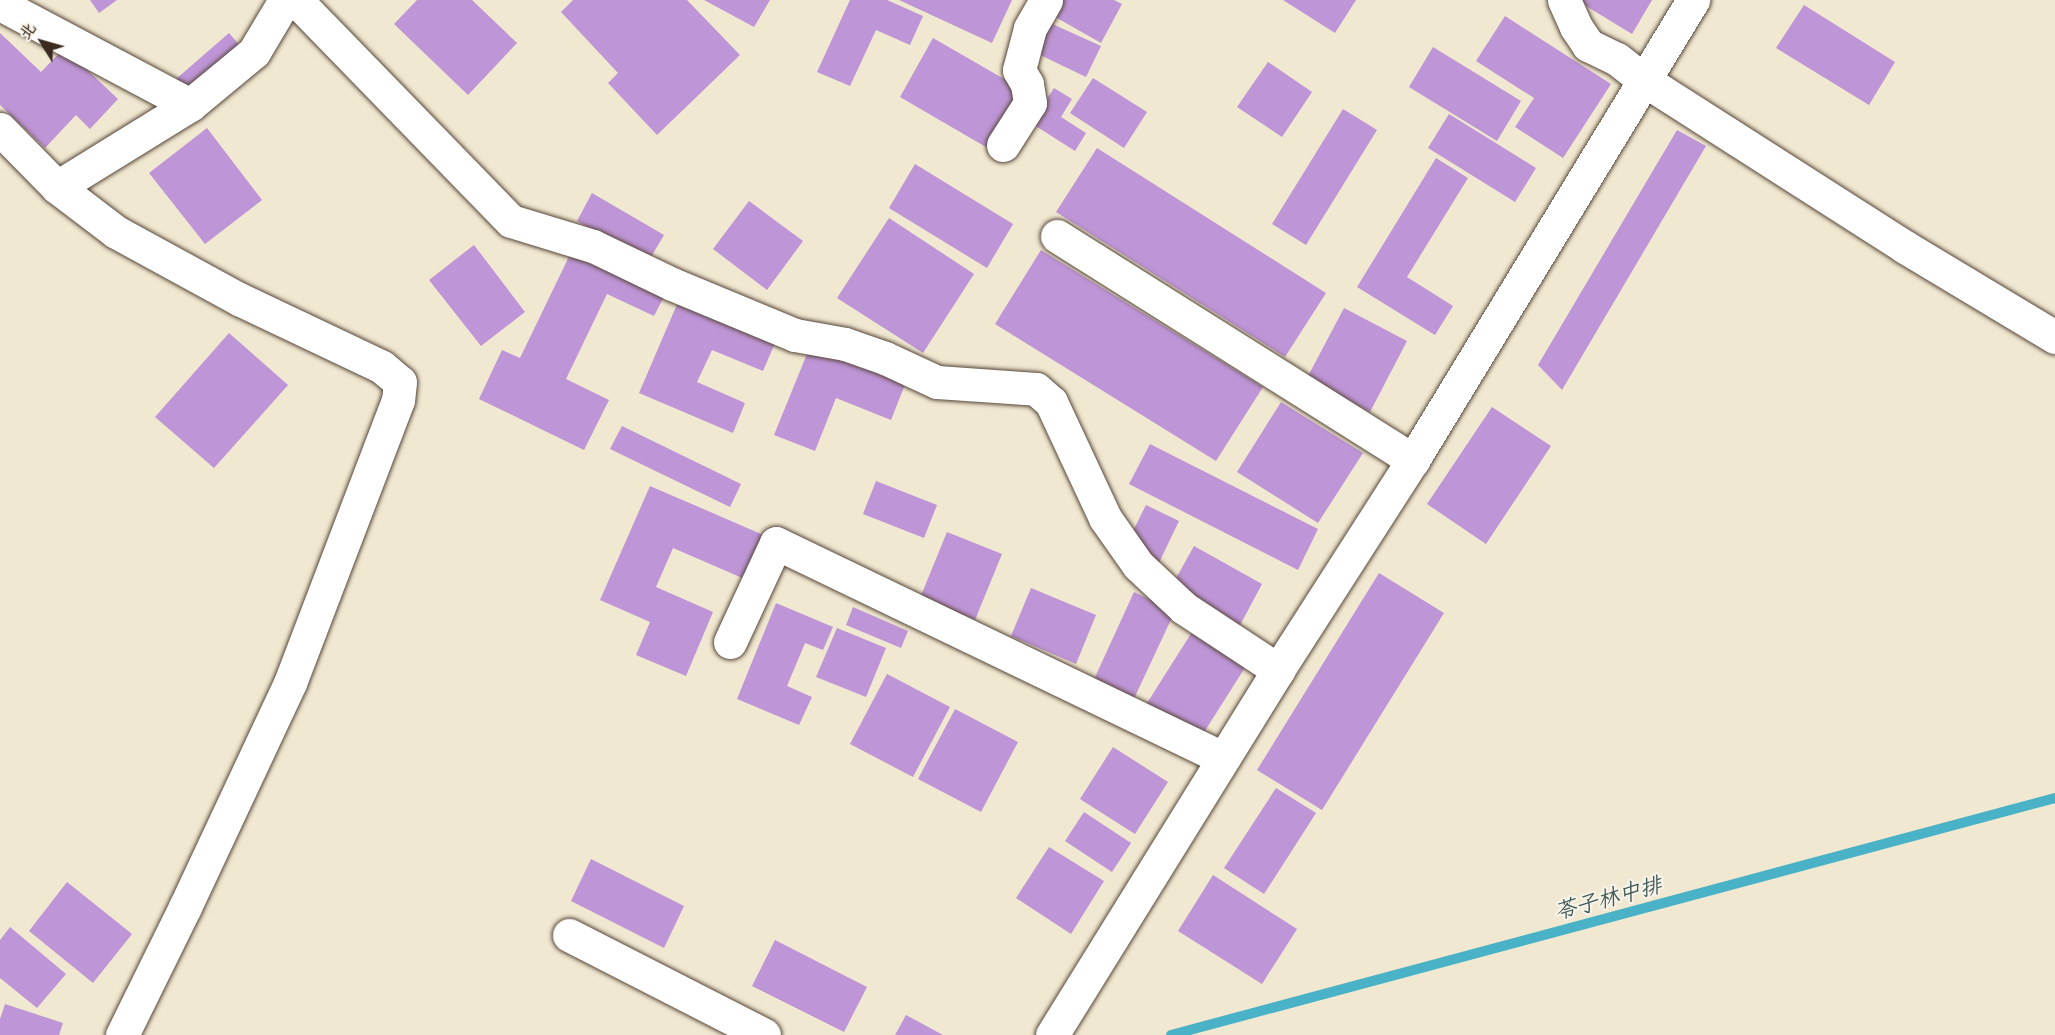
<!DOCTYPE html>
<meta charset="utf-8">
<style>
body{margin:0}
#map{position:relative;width:2055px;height:1035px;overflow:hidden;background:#f1e8d1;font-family:"Shantell Sans","LXGW WenKai TC",sans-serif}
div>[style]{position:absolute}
.stream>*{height:10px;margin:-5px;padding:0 5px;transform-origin:5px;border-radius:5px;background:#49b2c7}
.building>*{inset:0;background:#be95d6}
.roads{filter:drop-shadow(0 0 2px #564639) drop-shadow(0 0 2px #564639)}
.minor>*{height:33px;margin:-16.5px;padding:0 16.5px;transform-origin:16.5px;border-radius:16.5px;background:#fff}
span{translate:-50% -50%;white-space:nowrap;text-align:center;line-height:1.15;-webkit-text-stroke:4.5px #f7f3e8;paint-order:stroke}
.water-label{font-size:22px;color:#405a59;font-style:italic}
.north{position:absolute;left:12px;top:12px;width:60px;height:60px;-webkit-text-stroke:4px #f7f3e8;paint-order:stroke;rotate:307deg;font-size:16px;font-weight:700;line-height:24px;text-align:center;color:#3b2a1e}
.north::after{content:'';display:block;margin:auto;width:21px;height:27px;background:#3b2a1e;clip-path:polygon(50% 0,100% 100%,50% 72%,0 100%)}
</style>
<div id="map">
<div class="stream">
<div style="left:1171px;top:1035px;width:915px;rotate:-15.01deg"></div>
</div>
<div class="building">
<div style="clip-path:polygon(90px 0,117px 0,99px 13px)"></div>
<div style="clip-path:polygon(417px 0,472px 0,517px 43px,468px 95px,394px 24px)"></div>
<div style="clip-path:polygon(573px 0,687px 0,740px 55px,657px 135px,608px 83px,618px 73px,561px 12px)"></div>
<div style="clip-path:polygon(704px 0,770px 0,754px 27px)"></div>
<div style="clip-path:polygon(850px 0,887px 0,923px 16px,910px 45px,876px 30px,850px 86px,817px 72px)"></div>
<div style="clip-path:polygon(899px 0,1012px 0,992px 43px)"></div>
<div style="clip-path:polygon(1058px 0,1114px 0,1122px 4px,1101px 43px,1050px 14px)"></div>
<div style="clip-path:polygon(1283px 0,1356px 0,1335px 33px)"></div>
<div style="clip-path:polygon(1582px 0,1652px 0,1632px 34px,1586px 6px)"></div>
<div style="clip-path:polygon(1804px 5px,1895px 62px,1869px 105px,1776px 48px)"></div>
<div style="clip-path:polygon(1505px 16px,1611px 84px,1563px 158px,1515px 127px,1534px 98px,1476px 61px)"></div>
<div style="clip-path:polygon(1048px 22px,1101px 46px,1086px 77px,1034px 52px)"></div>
<div style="clip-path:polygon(0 33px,41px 72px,64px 48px,118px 99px,90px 129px,76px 115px,45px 148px,0 105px)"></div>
<div style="clip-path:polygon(229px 33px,242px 48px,189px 94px,176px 79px)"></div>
<div style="clip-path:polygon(933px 38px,1025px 91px,991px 150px,900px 97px)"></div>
<div style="clip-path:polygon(1433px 47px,1521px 101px,1497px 141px,1409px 87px)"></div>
<div style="clip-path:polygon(1268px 62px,1312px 92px,1282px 137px,1237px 107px)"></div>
<div style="clip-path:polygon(1093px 78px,1147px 112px,1124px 148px,1070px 113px)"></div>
<div style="clip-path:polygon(1054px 88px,1072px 99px,1061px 117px,1086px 133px,1075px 151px,1031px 123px)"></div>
<div style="clip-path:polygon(1343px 109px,1377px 130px,1306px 245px,1272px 224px)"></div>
<div style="clip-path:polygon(1449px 114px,1536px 168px,1515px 202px,1428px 148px)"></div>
<div style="clip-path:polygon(207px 128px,262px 200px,205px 244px,149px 173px)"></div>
<div style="clip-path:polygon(1677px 130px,1706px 146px,1562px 390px,1538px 365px)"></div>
<div style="clip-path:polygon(1097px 148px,1326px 293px,1285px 357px,1056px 212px)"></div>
<div style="clip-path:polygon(1436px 158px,1468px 178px,1407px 277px,1453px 306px,1435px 335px,1357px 287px)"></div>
<div style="clip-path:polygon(915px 164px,1013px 224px,987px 268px,889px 208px)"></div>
<div style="clip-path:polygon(592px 193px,664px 235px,648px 262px,577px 221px)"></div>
<div style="clip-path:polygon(749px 201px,803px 241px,767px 290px,713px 249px)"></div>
<div style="clip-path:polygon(889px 218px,974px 274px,923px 353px,837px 298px)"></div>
<div style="clip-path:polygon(577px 240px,670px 285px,654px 316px,607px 294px,566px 379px,609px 400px,584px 450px,479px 399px,502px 350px,520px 358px)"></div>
<div style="clip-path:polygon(474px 245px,525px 312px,481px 346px,429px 280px)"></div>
<div style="clip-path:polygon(1041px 250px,1263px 387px,1216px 461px,995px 324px)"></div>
<div style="clip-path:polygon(681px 295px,778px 336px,763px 371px,712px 350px,697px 382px,745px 403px,733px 433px,639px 393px)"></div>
<div style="clip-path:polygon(1344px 308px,1407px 341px,1370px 412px,1307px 378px)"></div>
<div style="clip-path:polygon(229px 333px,288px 385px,214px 468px,155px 417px)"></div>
<div style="clip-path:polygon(811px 344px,906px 382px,891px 420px,836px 398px,815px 451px,774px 435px)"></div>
<div style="clip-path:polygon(1281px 402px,1363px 453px,1318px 523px,1237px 472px)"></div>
<div style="clip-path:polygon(1492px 407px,1551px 446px,1486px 544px,1427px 504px)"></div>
<div style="clip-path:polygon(622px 426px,741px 484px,730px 507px,610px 449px)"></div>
<div style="clip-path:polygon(1150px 444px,1318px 529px,1298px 570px,1129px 484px)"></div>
<div style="clip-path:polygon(876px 481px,937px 505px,924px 538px,863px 514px)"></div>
<div style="clip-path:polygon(650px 486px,766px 536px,747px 580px,673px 548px,656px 587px,713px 612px,686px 676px,636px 655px,650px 622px,600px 600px)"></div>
<div style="clip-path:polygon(1146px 505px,1179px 521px,1155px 571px,1131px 535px)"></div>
<div style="clip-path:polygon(947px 532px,1002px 554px,975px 620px,920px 598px)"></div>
<div style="clip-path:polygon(1194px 546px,1262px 584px,1238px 629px,1169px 591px)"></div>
<div style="clip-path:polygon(1379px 573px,1444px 613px,1322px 810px,1257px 770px)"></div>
<div style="clip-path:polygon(1031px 588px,1096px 615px,1076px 664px,1011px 636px)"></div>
<div style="clip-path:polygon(1134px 592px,1175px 611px,1131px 705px,1091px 686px)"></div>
<div style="clip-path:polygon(776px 603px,833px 627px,823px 650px,805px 643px,787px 686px,812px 697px,799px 725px,737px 699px)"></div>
<div style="clip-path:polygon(853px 607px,908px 631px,901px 648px,846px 625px)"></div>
<div style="clip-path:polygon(837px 628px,886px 648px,866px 697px,816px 677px)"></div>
<div style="clip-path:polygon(1192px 632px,1246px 666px,1196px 745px,1142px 711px)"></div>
<div style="clip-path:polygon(887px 674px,950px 707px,913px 777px,850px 744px)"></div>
<div style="clip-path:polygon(955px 709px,1018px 742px,981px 812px,918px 779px)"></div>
<div style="clip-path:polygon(1113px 747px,1168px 782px,1135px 834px,1080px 799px)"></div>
<div style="clip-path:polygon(1276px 788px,1316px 813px,1264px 894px,1224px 868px)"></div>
<div style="clip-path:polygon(1084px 812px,1131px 843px,1112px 872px,1065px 841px)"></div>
<div style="clip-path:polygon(1049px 847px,1104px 881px,1071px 934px,1016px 898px)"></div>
<div style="clip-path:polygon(591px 859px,684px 906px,664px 948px,571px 901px)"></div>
<div style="clip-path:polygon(1213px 875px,1297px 929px,1262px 984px,1178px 931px)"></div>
<div style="clip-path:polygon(67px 882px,132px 934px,93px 983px,29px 931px)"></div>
<div style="clip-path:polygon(10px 927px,66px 974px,37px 1008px,0 978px,0 940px)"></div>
<div style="clip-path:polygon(775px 940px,867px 987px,844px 1032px,752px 986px)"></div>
<div style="clip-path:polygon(5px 1004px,63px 1023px,59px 1035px,0 1035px,0 1019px)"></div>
<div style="clip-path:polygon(906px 1015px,943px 1035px,895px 1035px)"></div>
</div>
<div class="roads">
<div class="minor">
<div style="left:296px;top:0;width:308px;rotate:45.8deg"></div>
<div style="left:511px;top:221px;width:86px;rotate:17deg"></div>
<div style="left:593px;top:246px;width:88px;rotate:25.7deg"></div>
<div style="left:672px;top:284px;width:133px;rotate:22.5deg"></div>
<div style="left:795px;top:335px;width:51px;rotate:10.2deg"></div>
<div style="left:845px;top:344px;width:42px;rotate:19.3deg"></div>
<div style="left:885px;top:358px;width:57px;rotate:24.8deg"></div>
<div style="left:937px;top:382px;width:99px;rotate:4deg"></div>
<div style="left:1036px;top:389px;width:20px;rotate:41deg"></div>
<div style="left:1051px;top:402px;width:128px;rotate:65deg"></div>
<div style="left:1105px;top:518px;width:57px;rotate:54.9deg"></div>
<div style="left:1138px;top:565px;width:63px;rotate:43.1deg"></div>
<div style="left:1184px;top:608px;width:113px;rotate:33.4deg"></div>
<div style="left:1564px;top:0;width:30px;rotate:66deg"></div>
<div style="left:1576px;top:27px;width:22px;rotate:56deg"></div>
<div style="left:1588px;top:45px;width:32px;rotate:26deg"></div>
<div style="left:1617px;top:59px;width:34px;rotate:38deg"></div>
<div style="left:1644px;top:80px;width:310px;rotate:32.6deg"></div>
<div style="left:1905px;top:247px;width:175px;rotate:31deg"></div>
<div style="left:0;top:4px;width:215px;rotate:28deg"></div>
<div style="left:0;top:129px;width:81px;rotate:45.5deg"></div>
<div style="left:57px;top:187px;width:74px;rotate:37.3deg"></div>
<div style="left:116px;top:232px;width:140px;rotate:28.6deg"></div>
<div style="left:239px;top:299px;width:158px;rotate:25.4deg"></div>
<div style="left:382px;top:367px;width:23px;rotate:40deg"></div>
<div style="left:400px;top:382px;width:18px;rotate:96deg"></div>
<div style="left:398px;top:400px;width:303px;rotate:110.9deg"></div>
<div style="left:290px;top:683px;width:247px;rotate:115.1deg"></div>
<div style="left:185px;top:907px;width:143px;rotate:116.2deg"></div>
<div style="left:1003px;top:145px;width:50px;rotate:-57.3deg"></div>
<div style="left:1030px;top:103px;width:19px;rotate:-99deg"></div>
<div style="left:1027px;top:84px;width:16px;rotate:-120deg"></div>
<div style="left:1019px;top:70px;width:43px;rotate:-75.3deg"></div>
<div style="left:1030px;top:28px;width:32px;rotate:-60deg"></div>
<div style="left:57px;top:187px;width:156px;rotate:-31.7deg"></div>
<div style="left:190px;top:105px;width:83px;rotate:-39.6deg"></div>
<div style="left:254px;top:52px;width:61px;rotate:-59.2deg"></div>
<div style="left:1057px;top:236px;width:421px;rotate:32.2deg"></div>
<div style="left:730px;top:642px;width:109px;rotate:-65.1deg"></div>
<div style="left:776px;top:543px;width:496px;rotate:25.7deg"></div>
<div style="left:569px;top:935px;width:219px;rotate:27.1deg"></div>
<div style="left:1052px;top:1035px;width:429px;rotate:-58.2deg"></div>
<div style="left:1278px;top:670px;width:250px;rotate:-57.3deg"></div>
<div style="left:1413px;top:460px;width:539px;rotate:-58.67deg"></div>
</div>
</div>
<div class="water-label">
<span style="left:1608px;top:898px;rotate:-15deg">苓子林中排</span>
</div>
<div class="north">北</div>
</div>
